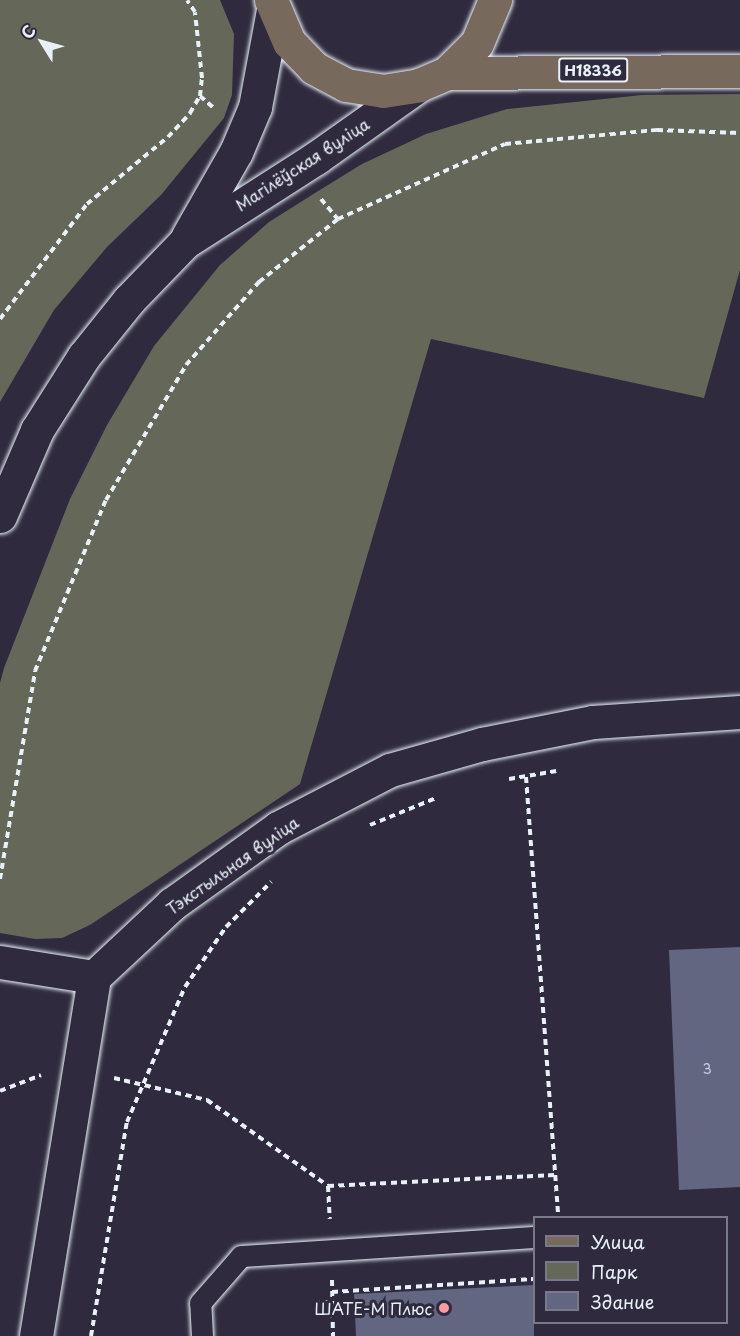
<!DOCTYPE html>
<meta charset="utf-8">
<style>
body{margin:0}
#map{position:relative;width:740px;height:1336px;overflow:hidden;background:#2f2a3d;font-family:"Playpen Sans",sans-serif}
div>[style]{position:absolute}
.green>*{inset:0;background:#656758}
.building>*{inset:0;background:#636680}
.path>*{height:4px;margin-top:-2px;transform-origin:0;background:repeating-linear-gradient(90deg,#e8f1f8 0 6px,transparent 0 10.5px)}
.roads{filter:drop-shadow(0 0 2px #e8f1f8) drop-shadow(0 0 2px #e8f1f8)}
.service>*{height:21px;margin:-10.5px;padding:0 10.5px;transform-origin:10.5px;border-radius:10.5px;background:#2f2a3d}
.minor>*{height:33px;margin:-16.5px;padding:0 16.5px;transform-origin:16.5px;border-radius:16.5px;background:#2f2a3d}
.tertiary>*{height:33px;margin:-16.5px;padding:0 16.5px;transform-origin:16.5px;border-radius:16.5px;background:#2f2a3d}
.primary>*{height:33px;margin:-16.5px;padding:0 16.5px;transform-origin:16.5px;border-radius:16.5px;background:#77695c}
.trunk>*{height:33px;margin:-16.5px;padding:0 16.5px;transform-origin:16.5px;border-radius:16.5px;background:#77695c}
.dots>*{width:16px;height:16px;translate:-50% -50%;box-sizing:border-box;border:3px solid #2f2a3d;border-radius:50%}
span{translate:-50% -50%;white-space:nowrap;text-align:center;line-height:1.15;-webkit-text-stroke:6px #2f2a3d;paint-order:stroke}
.number-label{font-size:14px;color:#c7ceda}
.number-label span{-webkit-text-stroke-width:0}
.shield-label span{padding:2px 4px;background:#2f2a3d;border:2px solid;border-radius:4px;-webkit-text-stroke-width:0}
.shield-label{font-size:15px;color:#e8f1f8;font-weight:700}
.street-label{font-size:16px;color:#e8f1f8}
.poi-label{font-size:16px;color:#e8f1f8}
.right{translate:-100% -50%;text-align:right}
.legend{position:absolute;left:533px;top:1216px;width:195px;height:108px;box-sizing:border-box;background:#2f2a3d;border:2px solid #797a88;margin:0;padding:8px 10px;list-style:none;font-size:18px;color:#e8f1f8}
.legend li{display:flex;align-items:center;gap:12px;height:30px}
.legend b{width:30px;border:2px solid #797a88}
.north{position:absolute;left:12px;top:12px;width:60px;height:60px;-webkit-text-stroke:4px #2f2a3d;paint-order:stroke;rotate:307deg;font-size:16px;font-weight:700;line-height:24px;text-align:center;color:#e8f1f8}
.north::after{content:'';display:block;margin:auto;width:21px;height:27px;background:#e8f1f8;clip-path:polygon(50% 0,100% 100%,50% 72%,0 100%)}
</style>
<div id="map">
<div class="green">
<div style="clip-path:polygon(0 0,220px 0,234px 34px,232px 95px,224px 118px,161px 195px,107px 247px,54px 310px,0 402px)"></div>
<div style="clip-path:polygon(740px 94px,740px 270px,704px 398px,431px 339px,300px 784px,90px 925px,62px 938px,35px 939px,0 933px,0 683px,4px 668px,70px 499px,107px 425px,154px 346px,220px 265px,269px 222px,315px 193px,362px 164px,426px 134px,507px 109px,642px 95px)"></div>
</div>
<div class="building">
<div style="clip-path:polygon(740px 947px,740px 1187px,679px 1190px,669px 950px)"></div>
<div style="clip-path:polygon(534px 1285px,534px 1336px,356px 1336px,354px 1294px)"></div>
</div>
<div class="path">
<div style="left:200px;top:96px;width:20px;rotate:41deg"></div>
<div style="left:321px;top:199px;width:26px;rotate:50deg"></div>
<div style="left:0;top:319px;width:144px;rotate:-52.9deg"></div>
<div style="left:87px;top:204px;width:105px;rotate:-39.6deg"></div>
<div style="left:168px;top:137px;width:33px;rotate:-47deg"></div>
<div style="left:190px;top:113px;width:20px;rotate:-60deg"></div>
<div style="left:200px;top:96px;width:18px;rotate:-84deg"></div>
<div style="left:202px;top:78px;width:66px;rotate:-96.1deg"></div>
<div style="left:195px;top:12px;width:14px;rotate:-124deg"></div>
<div style="left:526px;top:777px;width:440px;rotate:85.8deg"></div>
<div style="left:509px;top:779px;width:48px;rotate:-9.7deg"></div>
<div style="left:370px;top:825px;width:71px;rotate:-22.2deg"></div>
<div style="left:0;top:879px;width:211px;rotate:-80.4deg"></div>
<div style="left:35px;top:671px;width:185px;rotate:-67.5deg"></div>
<div style="left:106px;top:500px;width:157px;rotate:-59.3deg"></div>
<div style="left:186px;top:365px;width:111px;rotate:-48.7deg"></div>
<div style="left:259px;top:282px;width:101px;rotate:-38.6deg"></div>
<div style="left:338px;top:219px;width:183px;rotate:-24.2deg"></div>
<div style="left:505px;top:144px;width:153px;rotate:-5.3deg"></div>
<div style="left:657px;top:130px;width:83px;rotate:2.1deg"></div>
<div style="left:114px;top:1078px;width:96px;rotate:13.3deg"></div>
<div style="left:207px;top:1100px;width:148px;rotate:35.4deg"></div>
<div style="left:328px;top:1186px;width:33px;rotate:87deg"></div>
<div style="left:0;top:1091px;width:44px;rotate:-21.3deg"></div>
<div style="left:328px;top:1186px;width:227px;rotate:-2.8deg"></div>
<div style="left:332px;top:1280px;width:56px;rotate:89deg"></div>
<div style="left:332px;top:1292px;width:202px;rotate:-3.7deg"></div>
<div style="left:314px;top:1303px;width:18px;rotate:-3deg"></div>
<div style="left:91px;top:1336px;width:217px;rotate:-80.5deg"></div>
<div style="left:127px;top:1122px;width:147px;rotate:-66.8deg"></div>
<div style="left:185px;top:987px;width:73px;rotate:-55.7deg"></div>
<div style="left:226px;top:927px;width:64px;rotate:-45deg"></div>
</div>
<div class="roads">
<div class="service">
<div style="left:202px;top:1336px;width:33px;rotate:-93deg"></div>
<div style="left:200px;top:1303px;width:62px;rotate:-48.9deg"></div>
<div style="left:241px;top:1256px;width:294px;rotate:-3.7deg"></div>
</div>
<div class="minor">
<div style="left:0;top:962px;width:95px;rotate:9.1deg"></div>
<div style="left:36px;top:1336px;width:364px;rotate:-80.8deg"></div>
<div style="left:94px;top:977px;width:107px;rotate:-43.1deg"></div>
<div style="left:172px;top:904px;width:130px;rotate:-35.6deg"></div>
<div style="left:278px;top:828px;width:126px;rotate:-27.4deg"></div>
<div style="left:390px;top:770px;width:96px;rotate:-15.8deg"></div>
<div style="left:482px;top:744px;width:113px;rotate:-11.2deg"></div>
<div style="left:593px;top:722px;width:147px;rotate:-3.9deg"></div>
</div>
<div class="tertiary">
<div style="left:188px;top:236px;width:97px;rotate:-60.3deg"></div>
<div style="left:236px;top:152px;width:49px;rotate:-67.1deg"></div>
<div style="left:255px;top:107px;width:99px;rotate:-79.5deg"></div>
<div style="left:0;top:516px;width:94px;rotate:-66.7deg"></div>
<div style="left:37px;top:430px;width:88px;rotate:-57.6deg"></div>
<div style="left:84px;top:356px;width:72px;rotate:-51.2deg"></div>
<div style="left:129px;top:300px;width:81px;rotate:-46deg"></div>
<div style="left:185px;top:242px;width:156px;rotate:-32.7deg"></div>
<div style="left:316px;top:158px;width:126px;rotate:-35.3deg"></div>
</div>
<div class="primary">
<div style="left:447px;top:73px;width:293px;rotate:-0.4deg"></div>
</div>
<div class="trunk">
<div style="left:271px;top:0;width:46px;rotate:66.8deg"></div>
<div style="left:289px;top:42px;width:36px;rotate:46deg"></div>
<div style="left:314px;top:68px;width:36px;rotate:28deg"></div>
<div style="left:346px;top:85px;width:37px;rotate:9deg"></div>
<div style="left:383px;top:91px;width:36px;rotate:-9deg"></div>
<div style="left:419px;top:85px;width:30px;rotate:-23deg"></div>
<div style="left:447px;top:73px;width:42px;rotate:-45deg"></div>
<div style="left:477px;top:43px;width:47px;rotate:-67.3deg"></div>
</div>
</div>
<div class="dots">
<div style="left:444px;top:1308px;background:#ff9aa2"></div>
</div>
<div class="number-label">
<span style="left:707px;top:1069px">3</span>
</div>
<div class="shield-label">
<span style="left:593px;top:70px">Н18336</span>
</div>
<div class="street-label">
<span style="left:302px;top:164px;rotate:-33deg">Магілёўская вуліца</span>
<span style="left:232px;top:865px;rotate:-35deg">Тэкстыльная вуліца</span>
</div>
<div class="poi-label">
<span class="right" style="left:432px;top:1308px">ШАТЕ-М Плюс</span>
</div>
<ul class="legend">
<li><b style="height:8px;background:#77695c"></b>Улица</li>
<li><b style="height:16px;background:#656758"></b>Парк</li>
<li><b style="height:16px;background:#636680"></b>Здание</li>
</ul>
<div class="north">С</div>
</div>
